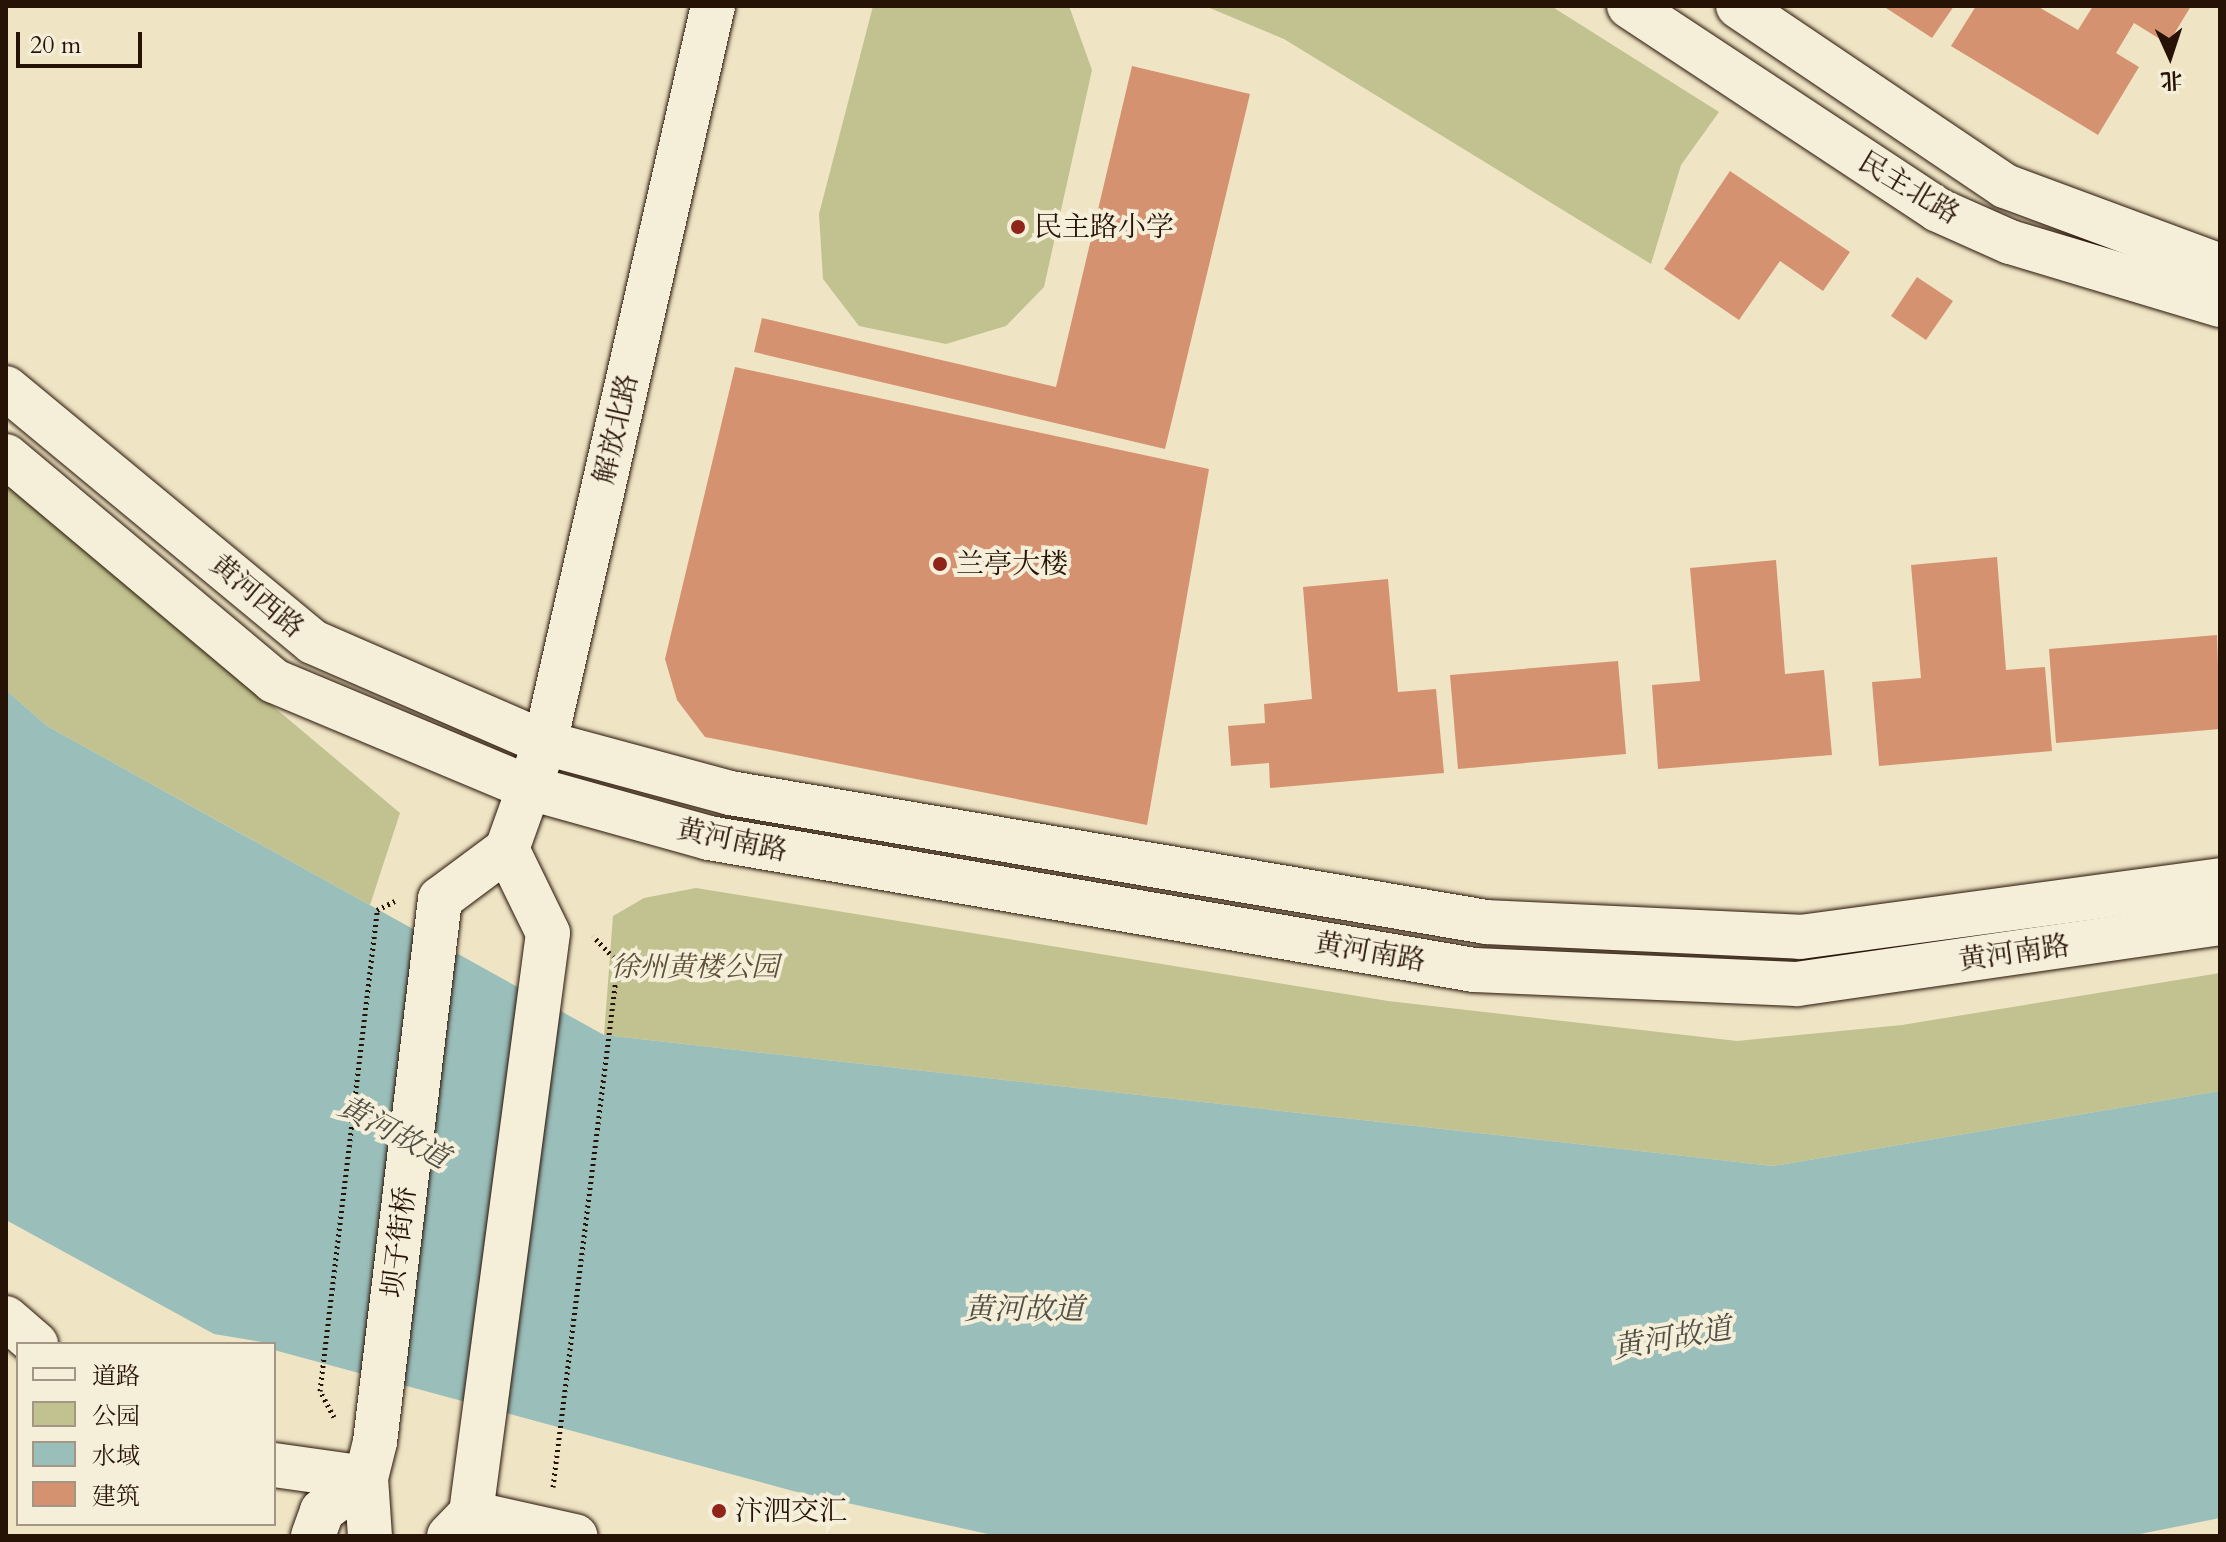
<!DOCTYPE html>
<meta charset="utf-8">
<style>
body{margin:0}
#map{position:relative;width:2226px;height:1542px;overflow:hidden;background:#efe5c5;font-family:Cardo,"Noto Serif SC",serif}
div>[style]{position:absolute}
.green>*{inset:0;background:#c1c28f}
.water>*{inset:0;background:#9abeba}
.building>*{inset:0;background:#d59271}
.path>*{height:5px;margin-top:-2.5px;transform-origin:0;background:repeating-linear-gradient(90deg,#271306 0 2px,transparent 0 6px)}
.roads{filter:drop-shadow(0 0 2px #271306) drop-shadow(0 0 2px #271306)}
.secondary>*{height:44px;margin:-22px;padding:0 22px;transform-origin:22px;border-radius:22px;background:#f5eed9}
.dots>*{width:22px;height:22px;translate:-50% -50%;box-sizing:border-box;border:4px solid #f5eed9;border-radius:50%}
span{translate:-50% -50%;white-space:nowrap;text-align:center;line-height:1.15;-webkit-text-stroke:8px #f5eed9;paint-order:stroke}
.street-label{font-size:28px;color:#271306}
.poi-label{font-size:28px;color:#271306}
.left{translate:0 -50%;text-align:left}
.park-label{font-size:28px;color:#5d5036;font-style:italic}
.water-label{font-size:30px;color:#4f4f45;font-style:italic}
.frame{position:absolute;inset:0;border:8px solid #271306;pointer-events:none}
.legend{position:absolute;left:16px;top:1342px;width:260px;height:184px;box-sizing:border-box;background:#f5eed9;border:2px solid #a39685;margin:0;padding:10px 14px;list-style:none;font-size:24px;color:#271306}
.legend li{display:flex;align-items:center;gap:16px;height:40px}
.legend b{width:40px;border:2px solid #a39685}
.north{position:absolute;left:2130px;top:16px;width:80px;height:80px;-webkit-text-stroke:6px #f5eed9;paint-order:stroke;rotate:177deg;font-size:22px;font-weight:700;line-height:32px;text-align:center;color:#271306}
.north::after{content:'';display:block;margin:auto;width:28px;height:36px;background:#271306;clip-path:polygon(50% 0,100% 100%,50% 72%,0 100%)}
.scale{position:absolute;left:16px;top:32px;width:126px;height:36px;box-sizing:border-box;border:4px solid #271306;border-top:0;padding-left:10px;font-size:24px;line-height:28px;white-space:nowrap;color:#271306;-webkit-text-stroke:6px #f5eed9;paint-order:stroke}
</style>
<div id="map">
<div class="green">
<div style="clip-path:polygon(873px 6px,1069px 6px,1092px 70px,1044px 287px,1006px 326px,946px 344px,859px 326px,823px 279px,819px 214px)"></div>
<div style="clip-path:polygon(1205px 6px,1551px 6px,1719px 112px,1681px 165px,1651px 264px,1284px 39px)"></div>
<div style="clip-path:polygon(6px 482px,400px 813px,370px 905px,47px 726px,6px 690px)"></div>
<div style="clip-path:polygon(696px 888px,1388px 1001px,1737px 1041px,1902px 1025px,2220px 973px,2220px 1091px,1773px 1166px,604px 1035px,613px 916px,644px 898px)"></div>
</div>
<div class="water">
<div style="clip-path:polygon(6px 690px,47px 726px,604px 1035px,1773px 1166px,2220px 1091px,2220px 1518px,2130px 1536px,997px 1536px,793px 1491px,274px 1350px,274px 1344px,214px 1334px,6px 1220px)"></div>
</div>
<div class="building">
<div style="clip-path:polygon(1883px 6px,1954px 6px,1932px 38px)"></div>
<div style="clip-path:polygon(1976px 6px,2037px 6px,2078px 30px,2093px 6px,2191px 6px,2168px 44px,2134px 23px,2116px 53px,2139px 67px,2098px 135px,1951px 46px)"></div>
<div style="clip-path:polygon(1132px 66px,1250px 94px,1165px 449px,754px 352px,762px 318px,1056px 387px)"></div>
<div style="clip-path:polygon(1730px 171px,1850px 252px,1823px 291px,1780px 261px,1739px 320px,1664px 269px)"></div>
<div style="clip-path:polygon(1917px 277px,1953px 301px,1926px 340px,1891px 316px)"></div>
<div style="clip-path:polygon(735px 367px,1209px 469px,1147px 825px,705px 737px,677px 700px,665px 659px)"></div>
<div style="clip-path:polygon(1997px 557px,2006px 670px,2045px 667px,2052px 751px,1879px 766px,1872px 682px,1921px 678px,1911px 565px)"></div>
<div style="clip-path:polygon(1776px 560px,1785px 674px,1824px 670px,1832px 755px,1658px 769px,1652px 685px,1700px 681px,1690px 568px)"></div>
<div style="clip-path:polygon(1388px 579px,1398px 692px,1436px 689px,1444px 773px,1270px 788px,1269px 763px,1231px 766px,1228px 726px,1265px 723px,1264px 704px,1312px 699px,1303px 587px)"></div>
<div style="clip-path:polygon(2217px 635px,2220px 729px,2056px 743px,2049px 649px)"></div>
<div style="clip-path:polygon(1618px 661px,1626px 754px,1458px 769px,1450px 675px)"></div>
</div>
<div class="path">
<div style="left:334px;top:1417px;width:30px;rotate:-118deg"></div>
<div style="left:320px;top:1391px;width:484px;rotate:-83.2deg"></div>
<div style="left:377px;top:910px;width:20px;rotate:-27deg"></div>
<div style="left:553px;top:1487px;width:529px;rotate:-82.94deg"></div>
<div style="left:618px;top:962px;width:36px;rotate:-134deg"></div>
</div>
<div class="roads">
<div class="secondary">
<div style="left:1629px;top:6px;width:370px;rotate:33.4deg"></div>
<div style="left:1938px;top:210px;width:79px;rotate:24deg"></div>
<div style="left:2010px;top:242px;width:219px;rotate:16.7deg"></div>
<div style="left:1738px;top:6px;width:322px;rotate:34deg"></div>
<div style="left:2005px;top:186px;width:229px;rotate:20.4deg"></div>
<div style="left:6px;top:388px;width:398px;rotate:39.6deg"></div>
<div style="left:313px;top:642px;width:253px;rotate:23.5deg"></div>
<div style="left:545px;top:743px;width:192px;rotate:15.1deg"></div>
<div style="left:730px;top:793px;width:767px;rotate:9.68deg"></div>
<div style="left:1486px;top:922px;width:314px;rotate:2.7deg"></div>
<div style="left:1800px;top:937px;width:424px;rotate:-7.7deg"></div>
<div style="left:6px;top:456px;width:350px;rotate:40deg"></div>
<div style="left:274px;top:681px;width:277px;rotate:22.7deg"></div>
<div style="left:530px;top:788px;width:186px;rotate:15.6deg"></div>
<div style="left:709px;top:838px;width:776px;rotate:9.79deg"></div>
<div style="left:1474px;top:970px;width:323px;rotate:2.5deg"></div>
<div style="left:1797px;top:984px;width:427px;rotate:-8.2deg"></div>
<div style="left:507px;top:849px;width:113px;rotate:-70.3deg"></div>
<div style="left:545px;top:743px;width:756px;rotate:-77.16deg"></div>
<div style="left:6px;top:1318px;width:40px;rotate:41deg"></div>
<div style="left:274px;top:1465px;width:93px;rotate:8deg"></div>
<div style="left:366px;top:1478px;width:58px;rotate:86.1deg"></div>
<div style="left:313px;top:1536px;width:27px;rotate:-70deg"></div>
<div style="left:322px;top:1511px;width:55px;rotate:-36.9deg"></div>
<div style="left:366px;top:1478px;width:37px;rotate:-76deg"></div>
<div style="left:375px;top:1442px;width:547px;rotate:-83.17deg"></div>
<div style="left:440px;top:899px;width:84px;rotate:-36.7deg"></div>
<div style="left:507px;top:849px;width:93px;rotate:64deg"></div>
<div style="left:548px;top:933px;width:585px;rotate:97.56deg"></div>
<div style="left:471px;top:1513px;width:27px;rotate:57deg"></div>
<div style="left:449px;top:1536px;width:32px;rotate:-46deg"></div>
<div style="left:471px;top:1513px;width:107px;rotate:12.5deg"></div>
</div>
</div>
<div class="dots">
<div style="left:1018px;top:227px;background:#8f2418"></div>
<div style="left:940px;top:564px;background:#8f2418"></div>
<div style="left:719px;top:1511px;background:#8f2418"></div>
</div>
<div class="street-label">
<span style="left:1909px;top:188px;rotate:31deg">民主北路</span>
<span style="left:616px;top:429px;rotate:-77deg">解放北路</span>
<span style="left:257px;top:596px;rotate:40deg">黄河西路</span>
<span style="left:732px;top:840px;rotate:12deg">黄河南路</span>
<span style="left:1370px;top:952px;rotate:10deg">黄河南路</span>
<span style="left:2014px;top:953px;rotate:-8deg">黄河南路</span>
<span style="left:399px;top:1242px;rotate:-83deg">坝子街桥</span>
</div>
<div class="poi-label">
<span class="left" style="left:1034px;top:227px">民主路小学</span>
<span class="left" style="left:956px;top:564px">兰亭大楼</span>
<span class="left" style="left:735px;top:1511px">汴泗交汇</span>
</div>
<div class="park-label">
<span style="left:695px;top:967px">徐州黄楼公园</span>
</div>
<div class="water-label">
<span style="left:393px;top:1133px;rotate:28deg">黄河故道</span>
<span style="left:1024px;top:1310px">黄河故道</span>
<span style="left:1672px;top:1339px;rotate:-10deg">黄河故道</span>
</div>
<div class="frame"></div>
<ul class="legend">
<li><b style="height:10px;background:#f5eed9"></b>道路</li>
<li><b style="height:22px;background:#c1c28f"></b>公园</li>
<li><b style="height:22px;background:#9abeba"></b>水域</li>
<li><b style="height:22px;background:#d59271"></b>建筑</li>
</ul>
<div class="north">北</div>
<div class="scale">20 m</div>
</div>
